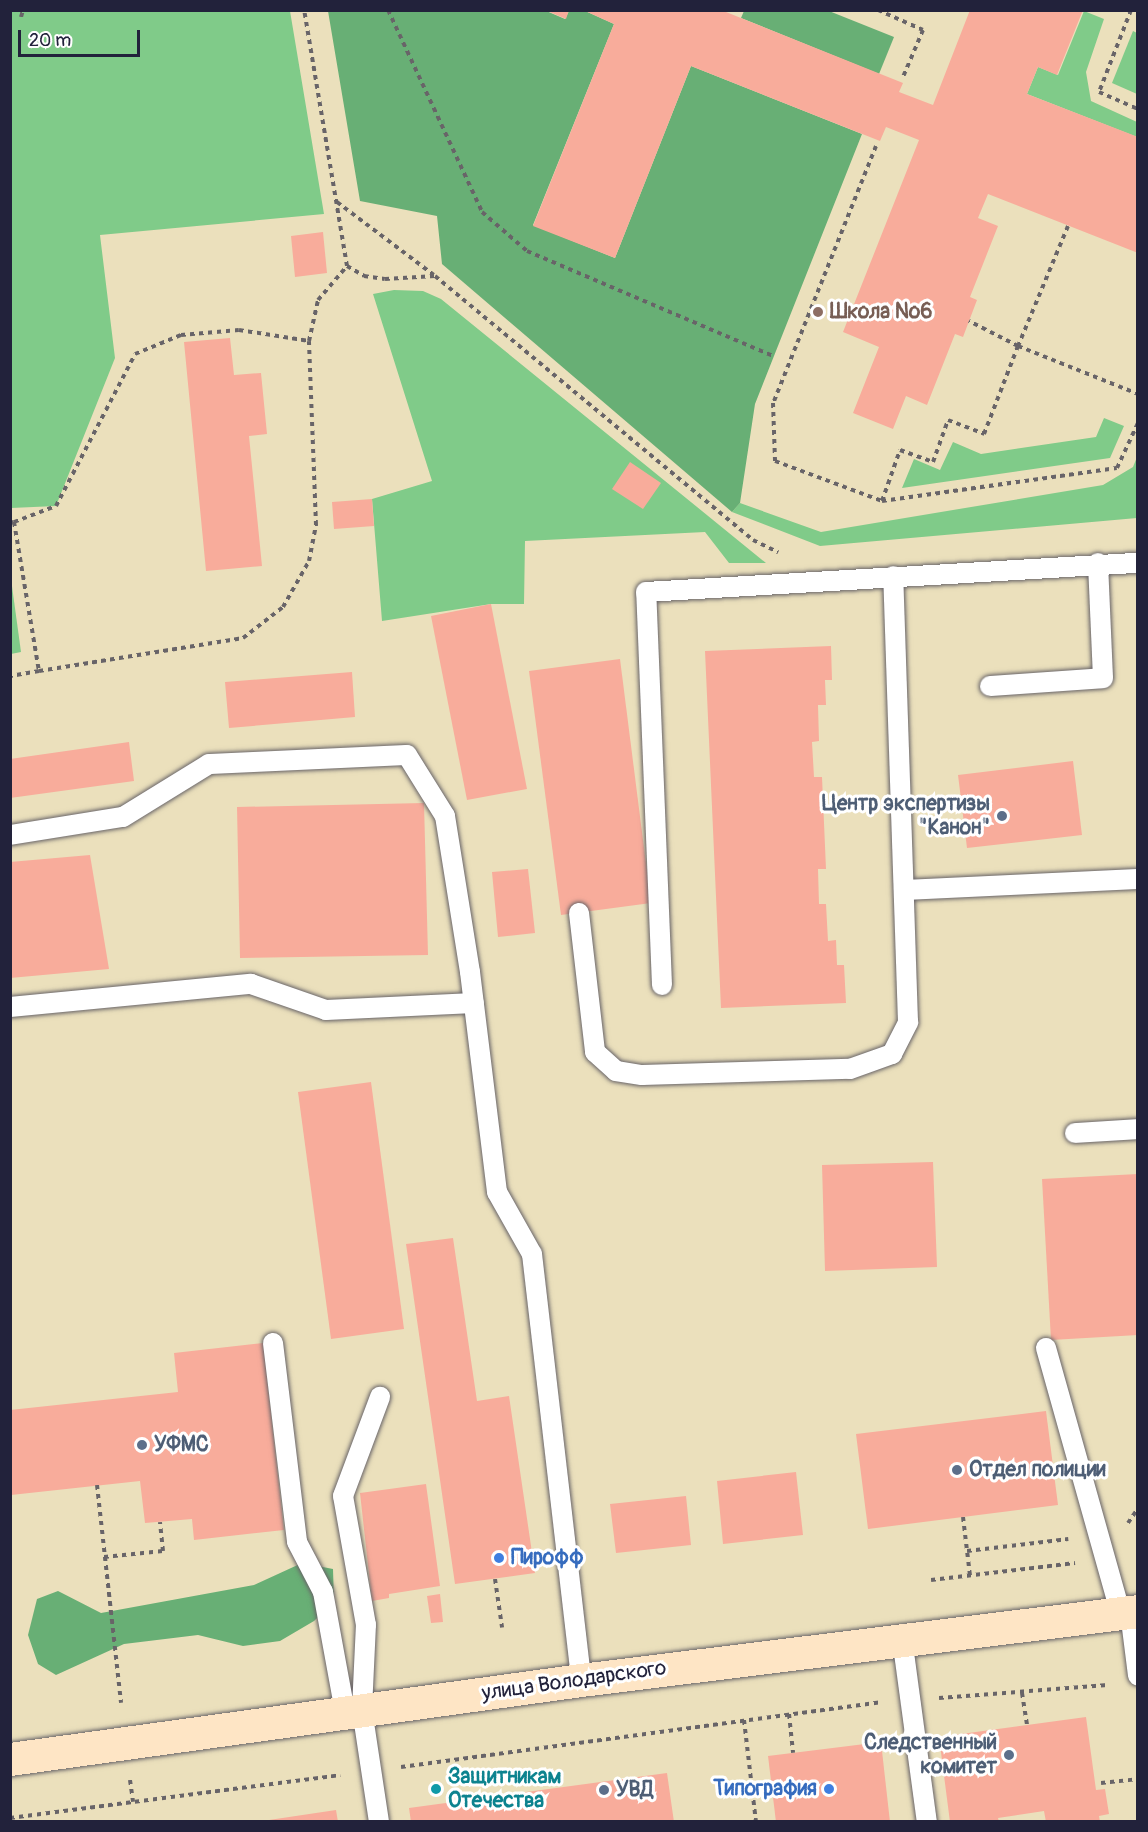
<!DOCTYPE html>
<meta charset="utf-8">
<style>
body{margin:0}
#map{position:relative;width:1148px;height:1832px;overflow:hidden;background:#ebe0bc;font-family:Pangolin,sans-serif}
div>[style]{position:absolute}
.green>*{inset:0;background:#80cb89}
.forest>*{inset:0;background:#68af75}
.building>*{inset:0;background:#f8ac9b}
.path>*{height:4px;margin-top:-2px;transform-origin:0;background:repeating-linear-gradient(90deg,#686468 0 4.5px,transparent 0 9px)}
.roads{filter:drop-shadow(0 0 2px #686468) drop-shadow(0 0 2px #686468)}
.lane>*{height:20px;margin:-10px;padding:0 10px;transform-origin:10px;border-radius:10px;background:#fff}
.secondary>*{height:33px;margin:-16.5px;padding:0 16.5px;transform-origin:16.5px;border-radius:16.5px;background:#fee5c5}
.dots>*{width:16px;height:16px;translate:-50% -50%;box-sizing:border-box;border:3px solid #fff;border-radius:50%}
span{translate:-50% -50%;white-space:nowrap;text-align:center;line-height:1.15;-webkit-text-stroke:6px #fff;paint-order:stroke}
.education-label{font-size:21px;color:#785e54;font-weight:700}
.left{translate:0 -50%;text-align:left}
.service-label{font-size:21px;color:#4e5e75;font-weight:700}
.right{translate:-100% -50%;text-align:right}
.shop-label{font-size:21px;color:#366cbe;font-weight:700}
.street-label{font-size:21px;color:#22223b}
.culture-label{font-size:21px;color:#0d838f;font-weight:700}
.frame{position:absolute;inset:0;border:12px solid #22223b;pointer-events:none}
.scale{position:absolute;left:18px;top:30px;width:122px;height:27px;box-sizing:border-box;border:3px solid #22223b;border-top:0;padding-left:8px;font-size:18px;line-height:21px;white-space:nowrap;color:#22223b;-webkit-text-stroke:4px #fff;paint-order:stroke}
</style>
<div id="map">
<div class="green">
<div style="clip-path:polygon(10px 11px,290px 11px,324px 214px,100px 235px,115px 358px,56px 506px,11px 508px)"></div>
<div style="clip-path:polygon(1084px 11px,1104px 19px,1086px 72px,1091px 101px,1137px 122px,1137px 137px,1027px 94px,1038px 67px,1058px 75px)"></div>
<div style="clip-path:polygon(1133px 31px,1137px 33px,1137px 94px,1112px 83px)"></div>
<div style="clip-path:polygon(394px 290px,423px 291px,441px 299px,766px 563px,729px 563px,705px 532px,525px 541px,524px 604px,491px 604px,382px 621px,372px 499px,432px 481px,373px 294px)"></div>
<div style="clip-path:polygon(1104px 418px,1124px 426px,1110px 458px,902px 488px,914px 459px,940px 470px,953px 442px,981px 454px,1096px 437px)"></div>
<div style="clip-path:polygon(1137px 457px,1137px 518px,820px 546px,732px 512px,740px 503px,821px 532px,1103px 485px,1133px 467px)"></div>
<div style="clip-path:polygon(11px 579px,21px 652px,11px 654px,10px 654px)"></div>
</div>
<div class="forest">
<div style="clip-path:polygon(544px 10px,565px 19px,569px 11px,583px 10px,614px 24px,533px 225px,615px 258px,691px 66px,862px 134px,755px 404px,740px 503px,732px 512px,442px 264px,437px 216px,360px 201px,328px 11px)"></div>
<div style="clip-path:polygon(744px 11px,829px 11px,894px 37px,879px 74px,741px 18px)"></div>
<div style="clip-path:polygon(302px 1563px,333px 1569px,334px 1602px,314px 1621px,280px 1641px,243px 1646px,198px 1635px,124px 1644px,56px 1675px,38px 1664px,28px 1635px,37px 1599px,58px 1591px,101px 1613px,254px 1585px)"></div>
</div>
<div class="building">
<div style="clip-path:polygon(545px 10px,569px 10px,566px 19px)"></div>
<div style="clip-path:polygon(583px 10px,721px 10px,903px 83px,899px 92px,933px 105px,970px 10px,1083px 10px,1057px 75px,1038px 67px,1027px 94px,1138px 137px,1138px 253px,988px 194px,978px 218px,998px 226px,970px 297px,977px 300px,963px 337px,955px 334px,927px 405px,906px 396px,893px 429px,853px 413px,879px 347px,843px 332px,919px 140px,886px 127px,880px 141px,691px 66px,615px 258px,533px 226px,614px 24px)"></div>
<div style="clip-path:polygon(323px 232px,327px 273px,295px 277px,291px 236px)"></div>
<div style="clip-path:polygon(230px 338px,234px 375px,261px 373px,267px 434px,249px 436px,262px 566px,206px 571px,184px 342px)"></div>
<div style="clip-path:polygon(630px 462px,661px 483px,643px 509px,612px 489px)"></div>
<div style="clip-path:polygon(372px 499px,374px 526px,334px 529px,332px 502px)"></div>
<div style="clip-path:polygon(491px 604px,527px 789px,467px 800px,431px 616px)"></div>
<div style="clip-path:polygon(831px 646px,832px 680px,825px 680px,826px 705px,818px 705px,819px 741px,812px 742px,814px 777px,822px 777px,826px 869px,818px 869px,819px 904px,826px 904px,828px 941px,836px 940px,837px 965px,844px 965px,846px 1003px,721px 1008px,705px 651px)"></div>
<div style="clip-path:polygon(620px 659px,651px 903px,561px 915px,529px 671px)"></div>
<div style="clip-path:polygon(352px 672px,355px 717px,229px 728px,225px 682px)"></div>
<div style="clip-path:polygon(129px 742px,134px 781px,10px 798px,10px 759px)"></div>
<div style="clip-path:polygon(1073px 761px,1082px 835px,967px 848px,958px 775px)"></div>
<div style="clip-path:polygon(424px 803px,428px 955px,240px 958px,237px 807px)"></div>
<div style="clip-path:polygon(90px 855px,109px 969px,10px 978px,10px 862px)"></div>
<div style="clip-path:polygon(528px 869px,535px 933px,498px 937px,492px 872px)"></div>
<div style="clip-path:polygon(371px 1082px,404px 1329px,331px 1339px,298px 1092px)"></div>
<div style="clip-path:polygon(933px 1162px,937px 1267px,825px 1271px,822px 1165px)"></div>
<div style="clip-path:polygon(1138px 1174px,1138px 1335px,1051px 1340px,1042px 1179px)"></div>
<div style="clip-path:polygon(453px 1238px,477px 1401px,509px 1396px,535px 1573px,455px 1584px,406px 1244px)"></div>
<div style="clip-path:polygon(263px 1343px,284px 1530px,194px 1540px,192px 1519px,145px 1523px,140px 1481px,11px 1495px,10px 1410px,178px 1392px,174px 1353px)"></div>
<div style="clip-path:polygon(1046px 1411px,1058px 1505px,868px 1529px,856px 1434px)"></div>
<div style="clip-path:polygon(796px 1472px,803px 1535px,723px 1544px,717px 1481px)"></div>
<div style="clip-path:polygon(426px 1484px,440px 1586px,389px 1594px,389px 1598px,372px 1601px,360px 1493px)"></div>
<div style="clip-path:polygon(686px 1496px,691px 1545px,616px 1553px,610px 1504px)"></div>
<div style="clip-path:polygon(440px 1594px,443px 1622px,431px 1623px,427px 1596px)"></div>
<div style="clip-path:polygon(1086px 1717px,1096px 1790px,1105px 1789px,1109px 1814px,1099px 1816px,1100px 1822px,1046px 1822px,1044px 1811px,998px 1818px,999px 1822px,950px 1822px,939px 1737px)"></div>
<div style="clip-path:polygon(881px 1742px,890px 1822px,776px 1822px,768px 1756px)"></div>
<div style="clip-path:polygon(667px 1773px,674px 1822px,411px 1822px,409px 1808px)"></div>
<div style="clip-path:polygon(336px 1810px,338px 1822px,269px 1822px,269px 1820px)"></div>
</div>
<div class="path">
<div style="left:388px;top:10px;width:223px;rotate:65deg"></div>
<div style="left:482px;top:212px;width:60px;rotate:40.9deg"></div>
<div style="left:527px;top:251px;width:267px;rotate:23.1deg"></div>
<div style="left:878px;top:10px;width:49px;rotate:24deg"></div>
<div style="left:923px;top:30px;width:51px;rotate:113.1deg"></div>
<div style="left:1131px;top:10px;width:88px;rotate:111.3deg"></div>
<div style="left:1099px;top:92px;width:43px;rotate:23.6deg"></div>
<div style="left:21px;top:17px;width:7px;rotate:-74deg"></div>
<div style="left:876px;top:146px;width:277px;rotate:111.8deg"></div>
<div style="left:773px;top:403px;width:58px;rotate:88deg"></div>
<div style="left:775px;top:461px;width:114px;rotate:20.5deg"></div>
<div style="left:882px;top:501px;width:54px;rotate:-70.6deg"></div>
<div style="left:900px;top:450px;width:35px;rotate:20deg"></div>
<div style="left:933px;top:462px;width:45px;rotate:-70.3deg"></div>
<div style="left:948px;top:420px;width:39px;rotate:21deg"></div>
<div style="left:984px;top:434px;width:94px;rotate:-68.9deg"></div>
<div style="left:1018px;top:346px;width:55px;rotate:-153deg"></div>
<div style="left:337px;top:202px;width:121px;rotate:37deg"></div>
<div style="left:1068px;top:226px;width:130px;rotate:112.6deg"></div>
<div style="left:1018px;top:346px;width:129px;rotate:21.8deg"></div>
<div style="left:347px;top:266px;width:20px;rotate:30deg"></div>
<div style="left:364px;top:276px;width:21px;rotate:8deg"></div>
<div style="left:385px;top:279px;width:50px;rotate:-3.4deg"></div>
<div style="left:435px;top:276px;width:413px;rotate:39.7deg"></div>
<div style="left:753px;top:540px;width:28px;rotate:26deg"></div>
<div style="left:882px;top:501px;width:237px;rotate:-8deg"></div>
<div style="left:1117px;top:468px;width:50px;rotate:-65deg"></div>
<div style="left:14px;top:522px;width:45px;rotate:-20.9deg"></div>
<div style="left:56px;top:506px;width:171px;rotate:-62.5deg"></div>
<div style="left:135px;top:354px;width:50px;rotate:-22.4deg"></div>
<div style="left:181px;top:335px;width:58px;rotate:-4.9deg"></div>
<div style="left:239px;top:330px;width:71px;rotate:8.9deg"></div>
<div style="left:10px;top:523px;width:4px;rotate:-14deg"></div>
<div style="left:14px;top:522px;width:151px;rotate:80.5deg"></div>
<div style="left:39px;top:671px;width:29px;rotate:170deg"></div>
<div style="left:39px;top:671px;width:207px;rotate:-9.2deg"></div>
<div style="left:243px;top:638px;width:51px;rotate:-37.8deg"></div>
<div style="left:283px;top:607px;width:53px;rotate:-60.5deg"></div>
<div style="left:309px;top:561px;width:37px;rotate:-79deg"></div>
<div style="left:316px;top:525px;width:184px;rotate:-92.2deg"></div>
<div style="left:309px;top:341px;width:42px;rotate:-77.6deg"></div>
<div style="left:318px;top:300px;width:45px;rotate:-49.5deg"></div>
<div style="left:347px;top:266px;width:260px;rotate:-99.5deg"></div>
<div style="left:97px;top:1485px;width:219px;rotate:83.7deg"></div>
<div style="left:963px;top:1517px;width:59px;rotate:83.2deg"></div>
<div style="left:1128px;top:1523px;width:18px;rotate:-56deg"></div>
<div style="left:967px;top:1551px;width:102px;rotate:-6.8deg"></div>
<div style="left:104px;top:1557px;width:59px;rotate:-5.8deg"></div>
<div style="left:163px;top:1551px;width:29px;rotate:-96deg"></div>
<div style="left:495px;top:1579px;width:49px;rotate:81.7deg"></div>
<div style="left:931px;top:1580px;width:145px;rotate:-6.7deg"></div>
<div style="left:1022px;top:1693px;width:32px;rotate:81deg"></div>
<div style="left:939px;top:1698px;width:169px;rotate:-4.4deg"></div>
<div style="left:789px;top:1714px;width:39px;rotate:84deg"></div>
<div style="left:744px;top:1720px;width:103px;rotate:83.3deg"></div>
<div style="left:401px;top:1767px;width:484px;rotate:-7.7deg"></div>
<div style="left:130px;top:1780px;width:22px;rotate:82deg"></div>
<div style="left:1101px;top:1783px;width:37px;rotate:-6deg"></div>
<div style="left:10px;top:1818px;width:333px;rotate:-7.4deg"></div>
</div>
<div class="roads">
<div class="lane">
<div style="left:990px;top:686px;width:113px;rotate:-4deg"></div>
<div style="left:1103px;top:678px;width:115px;rotate:-92.5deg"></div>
<div style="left:10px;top:835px;width:114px;rotate:-9.1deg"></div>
<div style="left:123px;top:817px;width:101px;rotate:-31.6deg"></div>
<div style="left:209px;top:764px;width:198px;rotate:-2.6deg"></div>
<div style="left:407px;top:755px;width:72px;rotate:58.1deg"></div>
<div style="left:445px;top:816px;width:158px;rotate:80.9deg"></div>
<div style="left:470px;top:972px;width:222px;rotate:83deg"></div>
<div style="left:497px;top:1192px;width:71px;rotate:60.6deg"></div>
<div style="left:532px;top:1254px;width:429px;rotate:83.4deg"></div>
<div style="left:904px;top:890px;width:234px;rotate:-2.7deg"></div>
<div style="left:579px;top:913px;width:140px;rotate:83.4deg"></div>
<div style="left:595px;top:1052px;width:28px;rotate:42deg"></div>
<div style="left:616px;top:1071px;width:26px;rotate:9deg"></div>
<div style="left:642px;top:1075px;width:208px;rotate:-1.7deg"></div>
<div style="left:850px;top:1069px;width:45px;rotate:-19.7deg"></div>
<div style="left:892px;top:1054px;width:36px;rotate:-63deg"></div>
<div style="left:908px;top:1022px;width:446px;rotate:-91.9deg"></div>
<div style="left:662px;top:985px;width:393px;rotate:-92.3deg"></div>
<div style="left:646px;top:592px;width:493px;rotate:-3.4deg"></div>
<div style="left:10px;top:1007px;width:242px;rotate:-5.5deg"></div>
<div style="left:251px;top:984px;width:79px;rotate:19.1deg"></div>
<div style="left:326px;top:1010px;width:148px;rotate:-2.7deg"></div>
<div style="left:1075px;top:1133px;width:63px;rotate:-3.6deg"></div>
<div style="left:273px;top:1343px;width:200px;rotate:83.1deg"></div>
<div style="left:297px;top:1542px;width:56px;rotate:62.5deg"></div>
<div style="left:323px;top:1592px;width:122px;rotate:79.6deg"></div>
<div style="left:1046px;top:1348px;width:274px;rotate:74.3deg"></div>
<div style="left:1130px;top:1612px;width:64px;rotate:82.8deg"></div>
<div style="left:902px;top:1638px;width:186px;rotate:82.3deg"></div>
<div style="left:379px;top:1822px;width:114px;rotate:-98.6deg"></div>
<div style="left:362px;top:1709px;width:84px;rotate:-87.3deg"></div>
<div style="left:366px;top:1625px;width:131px;rotate:-100.1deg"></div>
<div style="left:343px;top:1496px;width:106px;rotate:-69.5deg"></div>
</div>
<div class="secondary">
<div style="left:10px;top:1759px;width:576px;rotate:-7.88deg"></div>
<div style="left:581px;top:1680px;width:561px;rotate:-7.06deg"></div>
</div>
</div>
<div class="dots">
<div style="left:818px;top:312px;background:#8d6e63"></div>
<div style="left:1002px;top:816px;background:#5c6f8a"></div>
<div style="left:142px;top:1445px;background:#5c6f8a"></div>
<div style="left:957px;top:1470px;background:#5c6f8a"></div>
<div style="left:499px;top:1558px;background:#3f7fe0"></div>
<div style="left:1009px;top:1755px;background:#5c6f8a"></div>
<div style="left:436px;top:1789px;background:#0f9aa8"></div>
<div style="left:829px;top:1789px;background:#3f7fe0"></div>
<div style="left:604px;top:1790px;background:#5c6f8a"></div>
</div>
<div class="education-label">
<span class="left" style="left:830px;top:312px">Школа №6</span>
</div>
<div class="service-label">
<span class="right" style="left:990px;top:816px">Центр экспертизы<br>"Канон"</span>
<span class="left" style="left:154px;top:1445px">УФМС</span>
<span class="left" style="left:969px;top:1470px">Отдел полиции</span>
<span class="right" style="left:997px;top:1755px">Следственный<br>комитет</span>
<span class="left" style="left:616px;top:1790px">УВД</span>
</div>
<div class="shop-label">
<span class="left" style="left:511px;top:1558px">Пирофф</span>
<span class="right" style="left:817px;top:1789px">Типография</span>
</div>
<div class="street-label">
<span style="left:574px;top:1681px;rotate:-8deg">улица Володарского</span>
</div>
<div class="culture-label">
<span class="left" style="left:448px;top:1789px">Защитникам<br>Отечества</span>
</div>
<div class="frame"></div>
<div class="scale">20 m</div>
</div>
